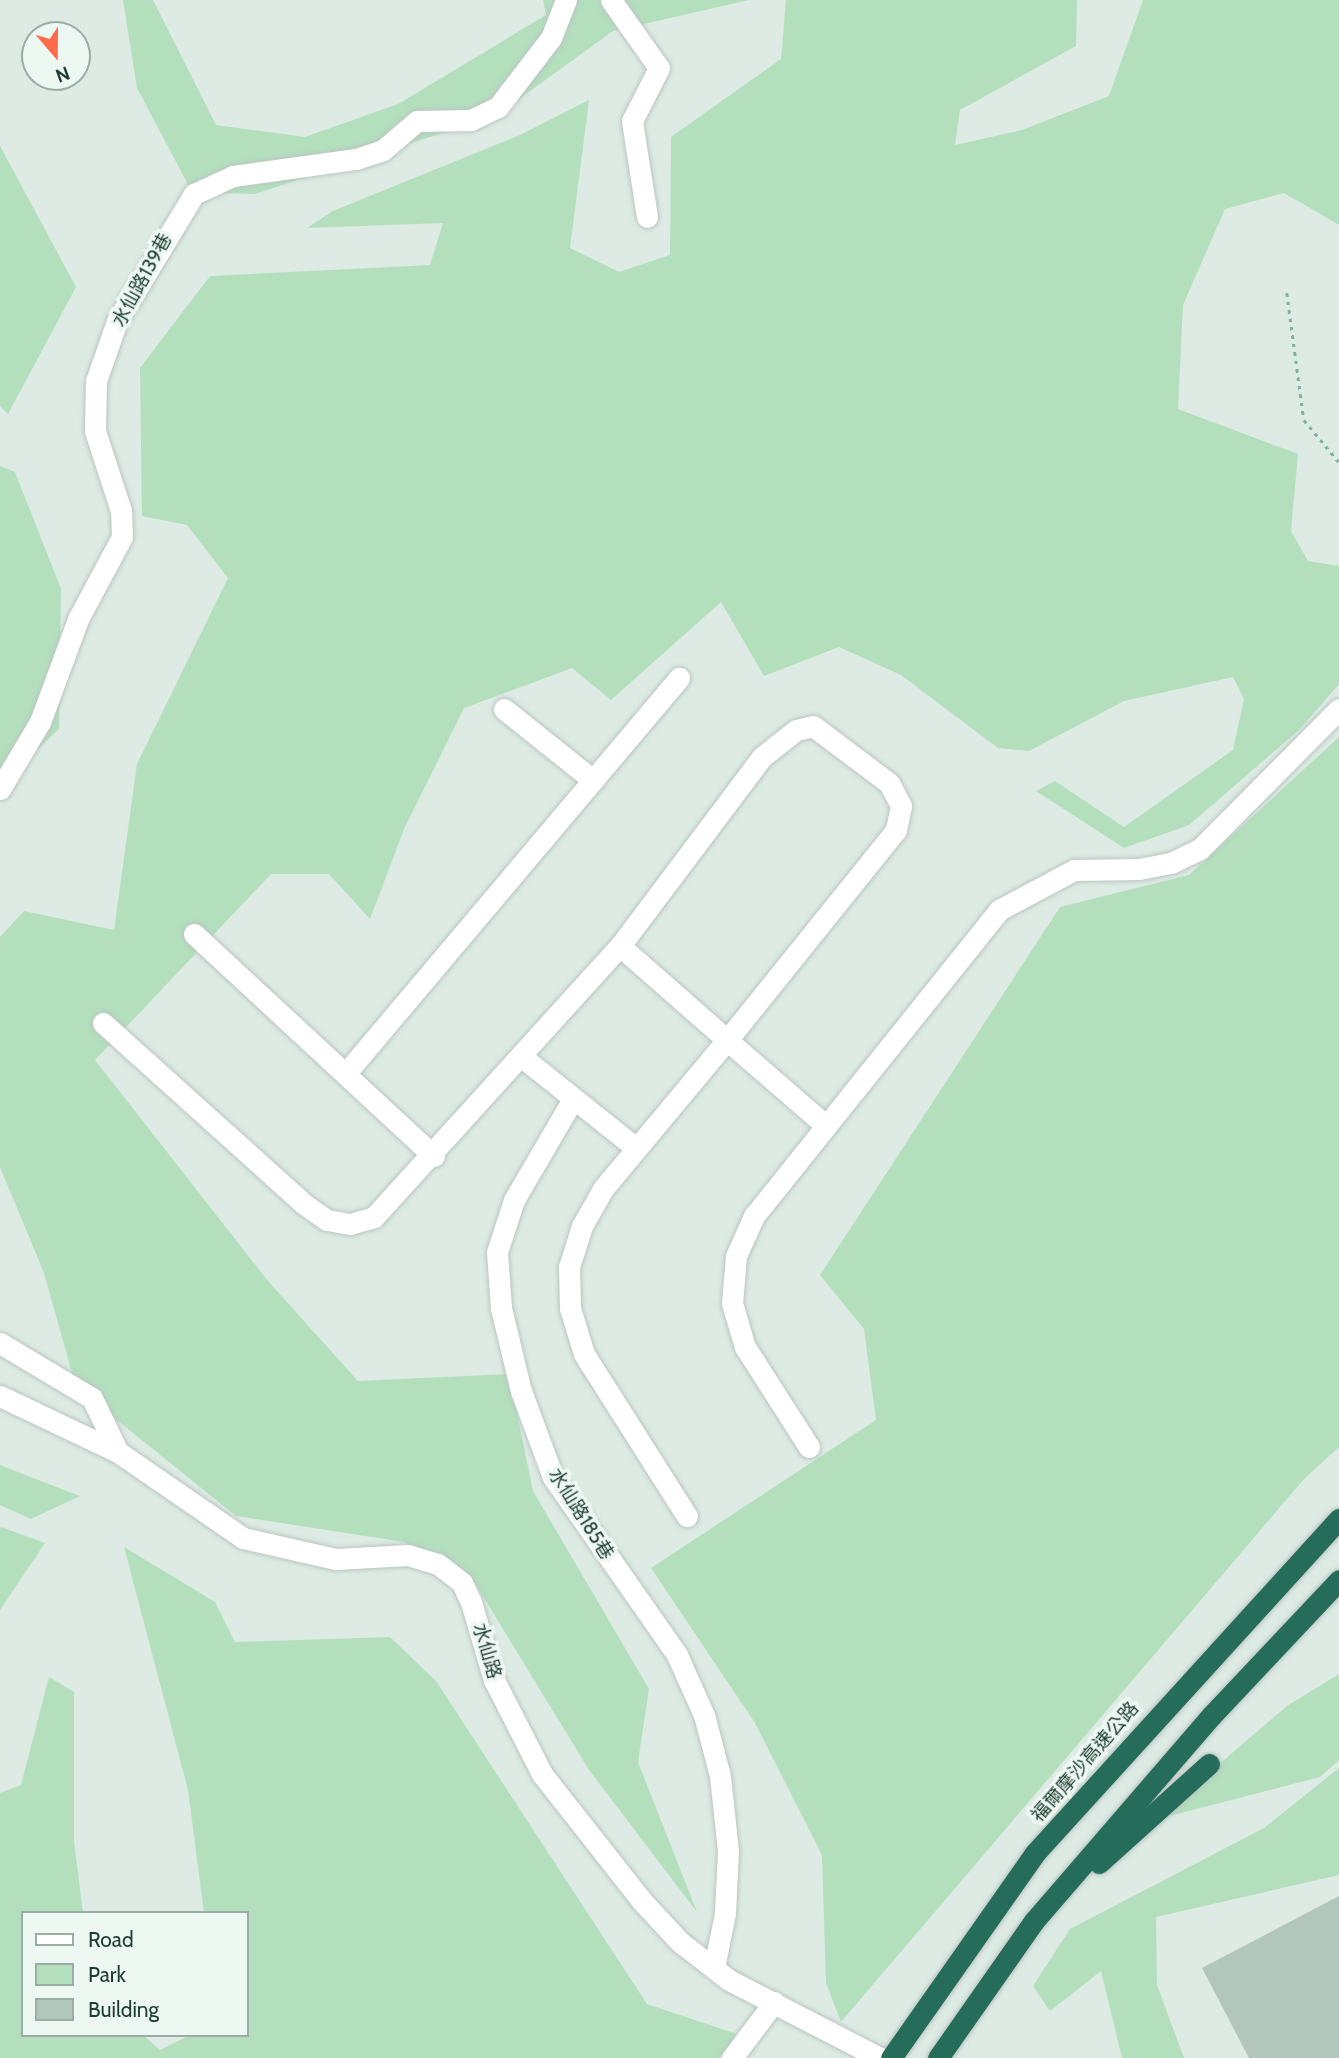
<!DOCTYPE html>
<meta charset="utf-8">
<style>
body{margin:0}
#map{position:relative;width:1339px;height:2058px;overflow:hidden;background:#ddebe4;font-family:Cabin,"Noto Sans TC",sans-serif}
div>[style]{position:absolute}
.green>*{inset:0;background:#b3dfbd}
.building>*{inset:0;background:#b3c6bd}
.path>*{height:2.5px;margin-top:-1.25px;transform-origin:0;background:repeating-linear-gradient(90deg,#7ab39e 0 3.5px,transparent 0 8.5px)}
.roads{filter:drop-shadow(0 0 2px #bbc5c2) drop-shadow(0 0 2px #bbc5c2)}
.minor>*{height:21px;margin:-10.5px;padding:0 10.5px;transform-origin:10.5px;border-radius:10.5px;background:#fff}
.highway>*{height:21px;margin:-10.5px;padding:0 10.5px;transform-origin:10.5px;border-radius:10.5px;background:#266c5a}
span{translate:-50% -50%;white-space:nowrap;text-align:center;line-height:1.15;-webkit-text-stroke:7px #eef8f2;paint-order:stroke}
.street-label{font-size:19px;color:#1d3d33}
.legend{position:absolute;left:21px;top:1911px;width:228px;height:126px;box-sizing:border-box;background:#eef8f2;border:2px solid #9aada6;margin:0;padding:9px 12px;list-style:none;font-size:21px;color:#1d3d33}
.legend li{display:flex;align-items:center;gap:14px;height:35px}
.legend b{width:35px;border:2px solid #9aada6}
.north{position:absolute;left:21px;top:21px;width:70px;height:70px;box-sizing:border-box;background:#eef8f2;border:2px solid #9aada6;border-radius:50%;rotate:160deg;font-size:19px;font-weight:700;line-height:28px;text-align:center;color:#1d3d33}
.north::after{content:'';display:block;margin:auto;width:24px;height:32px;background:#ff6b48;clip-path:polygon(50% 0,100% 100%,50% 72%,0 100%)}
</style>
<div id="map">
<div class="green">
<div style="clip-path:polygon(123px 0,153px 0,216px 125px,305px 137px,398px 104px,546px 15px,543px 0,749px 0,613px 31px,497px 115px,255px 194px,192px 192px,137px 88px)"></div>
<div style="clip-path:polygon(786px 0,1077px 0,1076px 46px,960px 110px,955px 145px,1022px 130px,1109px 96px,1143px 0,1339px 0,1339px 225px,1284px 193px,1225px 209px,1183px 305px,1178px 409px,1298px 454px,1291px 531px,1308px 561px,1339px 566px,1339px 684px,1299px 730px,1189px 825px,1124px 848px,1036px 791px,1055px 781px,1124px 827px,1233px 750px,1244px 699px,1233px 677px,1124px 701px,1029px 751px,998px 748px,901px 675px,839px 647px,764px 676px,721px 602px,611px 700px,572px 668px,464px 708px,404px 829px,370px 919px,329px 874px,271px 874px,95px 1060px,268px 1281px,358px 1381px,509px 1374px,533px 1491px,649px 1689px,638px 1762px,697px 1912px,589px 1770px,475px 1583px,404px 1542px,236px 1516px,76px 1387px,44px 1273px,0 1167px,0 937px,24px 911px,114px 930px,137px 764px,228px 578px,187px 525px,142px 516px,140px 368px,210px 276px,430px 265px,443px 223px,307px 228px,333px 211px,520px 135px,589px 100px,570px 248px,619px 272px,670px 255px,671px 137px,781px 59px)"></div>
<div style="clip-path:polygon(0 146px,76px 287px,8px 414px,0 406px)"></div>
<div style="clip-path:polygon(0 466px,15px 472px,61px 589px,59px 729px,0 785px)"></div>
<div style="clip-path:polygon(1339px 737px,1339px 1447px,1304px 1479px,841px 2022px,826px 1983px,822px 1855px,755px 1723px,651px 1568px,876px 1420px,864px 1329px,820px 1275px,1060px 907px,1189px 875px)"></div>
<div style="clip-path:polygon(0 1465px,46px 1483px,80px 1496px,31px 1519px,0 1505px)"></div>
<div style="clip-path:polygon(1px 1527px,45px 1543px,0 1610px,0 1529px)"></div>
<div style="clip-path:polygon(124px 1547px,215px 1602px,235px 1642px,390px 1637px,436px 1681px,647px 2004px,737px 2034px,719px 2058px,0 2058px,0 1793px,21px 1785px,49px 1677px,74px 1692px,74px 1842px,83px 1913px,23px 1913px,23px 2035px,143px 2035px,160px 2050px,190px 2035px,247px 2035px,247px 1913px,204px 1913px,188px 1790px)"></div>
<div style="clip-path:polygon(1339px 1674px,1339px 1760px,1320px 1777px,1154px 1820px,1287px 1706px)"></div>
<div style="clip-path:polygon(1339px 1768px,1339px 1875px,1156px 1917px,1157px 1985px,1184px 2058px,1122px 2058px,1101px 1971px,1050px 2011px,1033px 1986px,1070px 1929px,1264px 1828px)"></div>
</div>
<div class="building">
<div style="clip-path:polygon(1339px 1896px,1339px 2058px,1249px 2058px,1202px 1968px)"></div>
</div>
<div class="path">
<div style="left:1287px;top:293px;width:128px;rotate:82.4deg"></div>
<div style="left:1304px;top:420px;width:55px;rotate:50.2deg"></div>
</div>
<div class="roads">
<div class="minor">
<div style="left:611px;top:0;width:83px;rotate:54.8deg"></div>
<div style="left:659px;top:68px;width:59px;rotate:117deg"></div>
<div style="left:632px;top:121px;width:97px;rotate:81.1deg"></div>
<div style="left:504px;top:709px;width:114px;rotate:38.6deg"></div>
<div style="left:0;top:789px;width:78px;rotate:-59.2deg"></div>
<div style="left:40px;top:722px;width:110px;rotate:-69.7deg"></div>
<div style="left:78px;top:619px;width:93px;rotate:-61.8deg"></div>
<div style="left:122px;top:537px;width:26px;rotate:-92deg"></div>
<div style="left:121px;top:511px;width:84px;rotate:-108deg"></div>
<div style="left:95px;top:431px;width:50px;rotate:-88.9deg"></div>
<div style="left:96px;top:381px;width:64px;rotate:-70.7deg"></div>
<div style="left:117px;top:321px;width:149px;rotate:-58.8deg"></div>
<div style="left:194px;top:194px;width:43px;rotate:-24.8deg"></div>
<div style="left:233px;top:176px;width:124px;rotate:-7.9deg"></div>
<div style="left:356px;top:159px;width:28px;rotate:-18deg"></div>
<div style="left:383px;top:150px;width:45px;rotate:-40.5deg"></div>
<div style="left:417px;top:121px;width:54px;rotate:-1.1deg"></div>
<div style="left:471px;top:120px;width:30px;rotate:-26deg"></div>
<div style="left:498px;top:107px;width:87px;rotate:-52.5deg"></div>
<div style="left:551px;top:38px;width:41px;rotate:-68.5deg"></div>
<div style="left:194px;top:934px;width:327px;rotate:42.8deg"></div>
<div style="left:620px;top:946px;width:142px;rotate:41.3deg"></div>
<div style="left:727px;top:1040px;width:194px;rotate:129.8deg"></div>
<div style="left:603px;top:1189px;width:43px;rotate:119.6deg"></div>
<div style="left:582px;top:1226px;width:43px;rotate:107.6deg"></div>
<div style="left:569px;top:1267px;width:41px;rotate:88.6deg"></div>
<div style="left:570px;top:1308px;width:48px;rotate:73.1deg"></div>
<div style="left:584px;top:1354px;width:192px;rotate:57.6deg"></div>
<div style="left:103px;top:1023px;width:270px;rotate:42deg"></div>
<div style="left:304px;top:1204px;width:28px;rotate:35deg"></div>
<div style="left:327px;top:1220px;width:23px;rotate:10deg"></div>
<div style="left:350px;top:1224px;width:25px;rotate:-16deg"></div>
<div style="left:374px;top:1217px;width:366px;rotate:-47.8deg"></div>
<div style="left:620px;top:946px;width:236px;rotate:-53.1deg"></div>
<div style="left:762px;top:757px;width:43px;rotate:-38.5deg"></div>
<div style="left:796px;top:730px;width:17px;rotate:-13deg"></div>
<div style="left:813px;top:726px;width:95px;rotate:36.9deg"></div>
<div style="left:889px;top:783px;width:26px;rotate:62deg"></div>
<div style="left:901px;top:806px;width:25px;rotate:102deg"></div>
<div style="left:896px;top:830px;width:270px;rotate:128.8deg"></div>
<div style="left:727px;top:1040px;width:130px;rotate:40.9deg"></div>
<div style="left:522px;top:1057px;width:146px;rotate:38.6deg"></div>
<div style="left:346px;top:1073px;width:517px;rotate:-49.87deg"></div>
<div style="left:573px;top:1099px;width:117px;rotate:120.3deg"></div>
<div style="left:514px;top:1200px;width:55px;rotate:108.1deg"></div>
<div style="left:497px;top:1252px;width:56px;rotate:85.9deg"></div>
<div style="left:501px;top:1308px;width:85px;rotate:76.5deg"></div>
<div style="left:521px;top:1391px;width:92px;rotate:69.6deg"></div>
<div style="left:553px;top:1477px;width:217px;rotate:55.1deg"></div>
<div style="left:677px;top:1655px;width:66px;rotate:65.8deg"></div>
<div style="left:704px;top:1715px;width:63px;rotate:75.3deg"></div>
<div style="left:720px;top:1776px;width:75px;rotate:83.9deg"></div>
<div style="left:728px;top:1851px;width:62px;rotate:92.8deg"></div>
<div style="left:725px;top:1913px;width:56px;rotate:101.3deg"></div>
<div style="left:0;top:1343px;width:107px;rotate:30.9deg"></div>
<div style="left:92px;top:1398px;width:60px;rotate:64.3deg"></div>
<div style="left:0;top:1396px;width:131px;rotate:25.4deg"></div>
<div style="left:118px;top:1452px;width:152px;rotate:34.5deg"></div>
<div style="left:243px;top:1538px;width:95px;rotate:12.7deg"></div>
<div style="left:336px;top:1559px;width:72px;rotate:-3.2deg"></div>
<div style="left:408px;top:1555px;width:31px;rotate:17deg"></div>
<div style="left:438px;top:1564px;width:31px;rotate:38deg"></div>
<div style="left:462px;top:1583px;width:21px;rotate:65deg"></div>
<div style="left:471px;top:1602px;width:81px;rotate:73.6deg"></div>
<div style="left:494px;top:1680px;width:106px;rotate:62.9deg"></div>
<div style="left:542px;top:1774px;width:160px;rotate:51.8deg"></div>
<div style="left:641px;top:1900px;width:57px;rotate:47.1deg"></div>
<div style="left:680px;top:1942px;width:62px;rotate:37.8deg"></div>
<div style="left:729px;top:1980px;width:170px;rotate:27.3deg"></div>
<div style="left:809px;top:1447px;width:119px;rotate:-122.6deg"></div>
<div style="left:745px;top:1347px;width:46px;rotate:-106.5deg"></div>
<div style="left:732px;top:1303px;width:47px;rotate:-85.1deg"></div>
<div style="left:736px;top:1256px;width:44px;rotate:-65.8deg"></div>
<div style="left:754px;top:1216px;width:392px;rotate:-51.3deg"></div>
<div style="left:999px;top:910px;width:85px;rotate:-28.1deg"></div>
<div style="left:1074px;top:870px;width:65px;rotate:-0.9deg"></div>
<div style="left:1139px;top:869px;width:33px;rotate:-11deg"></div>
<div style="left:1171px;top:863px;width:32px;rotate:-26deg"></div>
<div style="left:1200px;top:849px;width:197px;rotate:-45.2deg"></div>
<div style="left:732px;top:2058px;width:70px;rotate:-53.1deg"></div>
</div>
<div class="highway">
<div style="left:1099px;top:1863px;width:148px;rotate:-42deg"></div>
<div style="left:891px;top:2058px;width:251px;rotate:-54.9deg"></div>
<div style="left:1035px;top:1853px;width:452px;rotate:-47.7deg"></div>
<div style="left:938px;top:2058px;width:167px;rotate:-55deg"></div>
<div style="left:1034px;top:1921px;width:271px;rotate:-49.2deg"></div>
<div style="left:1211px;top:1716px;width:187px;rotate:-46.7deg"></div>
</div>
</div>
<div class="street-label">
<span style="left:142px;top:280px;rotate:-61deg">水仙路139巷</span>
<span style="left:581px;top:1514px;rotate:58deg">水仙路185巷</span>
<span style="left:487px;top:1651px;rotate:74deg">水仙路</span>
<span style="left:1085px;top:1762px;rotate:-49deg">福爾摩沙高速公路</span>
</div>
<ul class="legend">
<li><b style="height:9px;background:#fff"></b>Road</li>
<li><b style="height:19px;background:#b3dfbd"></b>Park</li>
<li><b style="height:19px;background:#b3c6bd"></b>Building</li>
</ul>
<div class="north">N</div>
</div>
